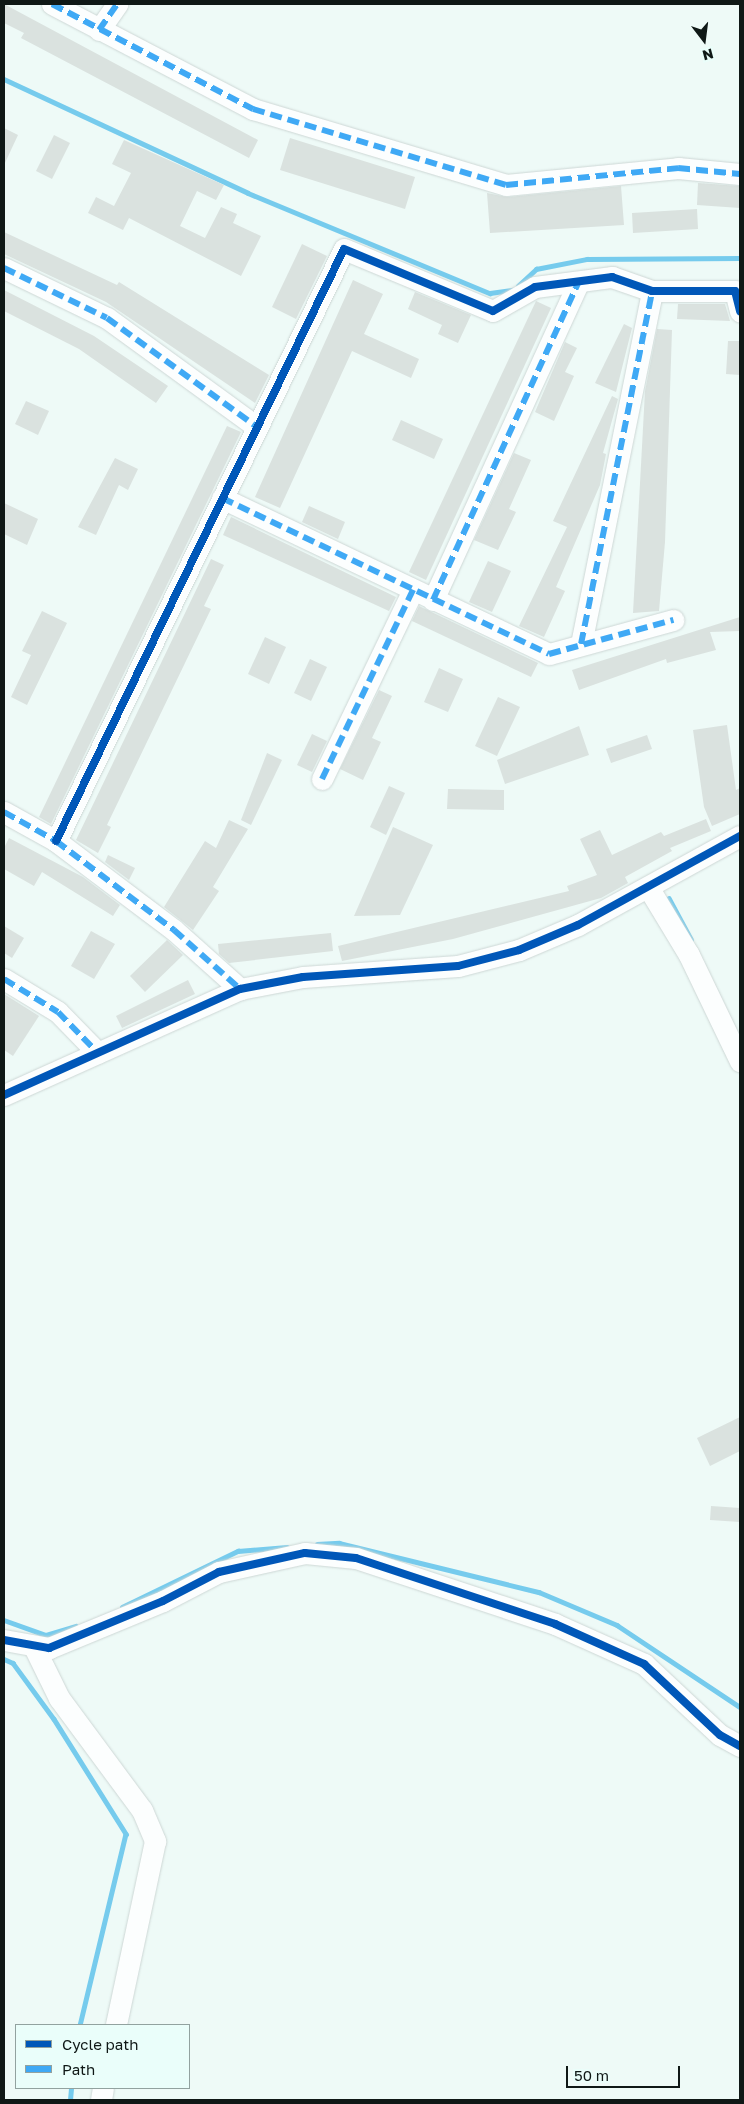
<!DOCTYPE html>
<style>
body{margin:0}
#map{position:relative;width:744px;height:2104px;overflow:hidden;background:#eefaf7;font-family:"Golos Text",sans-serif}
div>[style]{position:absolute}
.stream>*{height:4.5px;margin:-2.25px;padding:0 2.25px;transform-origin:2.25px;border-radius:2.25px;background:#76cbed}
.building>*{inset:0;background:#dae2df}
.roads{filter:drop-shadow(0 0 1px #cdd7d5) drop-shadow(0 0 1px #cdd7d5)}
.minor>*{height:21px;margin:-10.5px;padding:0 10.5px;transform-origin:10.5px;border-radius:10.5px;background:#fcfefe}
.quiet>*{height:6px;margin-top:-3px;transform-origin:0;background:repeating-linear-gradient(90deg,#3fa9f5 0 12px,transparent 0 18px)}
.cycleway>*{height:8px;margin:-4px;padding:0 4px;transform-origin:4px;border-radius:4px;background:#0057b8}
span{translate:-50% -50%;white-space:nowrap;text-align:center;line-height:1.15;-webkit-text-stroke:5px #eafefa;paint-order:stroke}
.frame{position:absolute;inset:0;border:5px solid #0f1816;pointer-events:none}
.legend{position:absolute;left:15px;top:2024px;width:175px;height:65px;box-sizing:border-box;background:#eafefa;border:1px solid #92a29f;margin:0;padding:6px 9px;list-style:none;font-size:15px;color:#0f1816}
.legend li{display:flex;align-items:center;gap:10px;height:25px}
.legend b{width:25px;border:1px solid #92a29f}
.north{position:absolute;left:679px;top:15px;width:50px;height:50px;-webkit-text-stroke:4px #eafefa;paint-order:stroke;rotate:165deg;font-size:14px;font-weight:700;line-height:20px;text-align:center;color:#0f1816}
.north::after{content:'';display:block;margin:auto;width:18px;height:22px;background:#0f1816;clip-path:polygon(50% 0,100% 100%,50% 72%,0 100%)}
.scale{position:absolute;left:566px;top:2066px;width:114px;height:22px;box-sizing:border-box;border:2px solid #0f1816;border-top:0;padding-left:6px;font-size:15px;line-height:18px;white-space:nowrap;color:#0f1816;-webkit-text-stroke:4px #eafefa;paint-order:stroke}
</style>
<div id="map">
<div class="stream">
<div style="left:4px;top:79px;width:269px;rotate:25deg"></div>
<div style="left:248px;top:193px;width:262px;rotate:22.5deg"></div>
<div style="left:490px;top:293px;width:22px;rotate:-8deg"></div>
<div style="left:518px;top:286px;width:25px;rotate:-43deg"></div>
<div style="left:536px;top:269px;width:52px;rotate:-11.1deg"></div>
<div style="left:587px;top:259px;width:153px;rotate:-0.4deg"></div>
<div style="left:669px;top:898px;width:47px;rotate:61.8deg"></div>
<div style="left:317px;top:1544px;width:22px;rotate:-3deg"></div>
<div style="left:339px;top:1543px;width:206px;rotate:13.8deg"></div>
<div style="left:539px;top:1592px;width:85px;rotate:22.9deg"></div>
<div style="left:617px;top:1625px;width:148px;rotate:33.7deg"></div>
<div style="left:122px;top:1607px;width:129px;rotate:-25.8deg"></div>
<div style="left:238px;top:1551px;width:49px;rotate:-4.7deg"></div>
<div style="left:4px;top:1620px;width:45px;rotate:19.7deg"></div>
<div style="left:46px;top:1635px;width:31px;rotate:-17deg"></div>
<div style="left:4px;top:1659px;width:10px;rotate:24deg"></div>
<div style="left:13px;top:1663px;width:69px;rotate:53.8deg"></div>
<div style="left:54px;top:1719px;width:136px;rotate:57.9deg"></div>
<div style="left:126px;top:1834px;width:196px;rotate:103.5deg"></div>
<div style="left:70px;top:2100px;width:12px;rotate:-85deg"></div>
</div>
<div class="building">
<div style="clip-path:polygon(4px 4px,258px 140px,249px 158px,21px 38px,24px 33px,4px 23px)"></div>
<div style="clip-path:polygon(4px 128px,18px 135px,4px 165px)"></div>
<div style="clip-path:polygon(54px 135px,70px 143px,52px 179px,36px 171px)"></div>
<div style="clip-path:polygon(290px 138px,415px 177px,405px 209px,280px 170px)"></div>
<div style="clip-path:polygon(124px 140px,224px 185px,216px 200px,197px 191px,180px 226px,205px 238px,221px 207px,237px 214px,233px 223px,261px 236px,241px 276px,129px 218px,123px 230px,88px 213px,96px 197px,114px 206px,131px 173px,112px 164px)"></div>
<div style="clip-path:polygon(698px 183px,740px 186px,740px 208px,697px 205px)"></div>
<div style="clip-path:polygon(621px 186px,624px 225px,490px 233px,487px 193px,507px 197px)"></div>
<div style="clip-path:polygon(697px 209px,698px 229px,633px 233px,632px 213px)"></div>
<div style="clip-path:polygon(4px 232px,117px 285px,119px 282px,269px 375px,255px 403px,106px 302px,4px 254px)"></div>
<div style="clip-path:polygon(302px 244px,327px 256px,296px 319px,272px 307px)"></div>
<div style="clip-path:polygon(353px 280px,383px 294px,364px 334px,419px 359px,411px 378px,352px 351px,280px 508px,255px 497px)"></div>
<div style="clip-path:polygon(4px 290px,94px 336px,168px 386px,156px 403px,79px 349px,4px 311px)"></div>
<div style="clip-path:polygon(415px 292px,471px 315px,458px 343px,438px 334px,442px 325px,408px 309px)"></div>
<div style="clip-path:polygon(536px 301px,551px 308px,426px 580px,409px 572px)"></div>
<div style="clip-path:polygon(678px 304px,725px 304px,730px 321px,677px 319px)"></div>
<div style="clip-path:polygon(624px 324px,632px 328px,616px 392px,595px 383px)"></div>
<div style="clip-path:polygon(657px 329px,672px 330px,665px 542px,659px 611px,633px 613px,645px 391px)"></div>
<div style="clip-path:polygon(728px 341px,740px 341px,740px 375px,726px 374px)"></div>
<div style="clip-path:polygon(565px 342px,577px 348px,565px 372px,574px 376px,554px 421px,535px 412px)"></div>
<div style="clip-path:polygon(612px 396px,618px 399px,603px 453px,606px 454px,600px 485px,556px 587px,565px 591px,544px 637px,519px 626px,567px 527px,553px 521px)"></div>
<div style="clip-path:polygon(26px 401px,49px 411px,38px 435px,15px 424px)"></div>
<div style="clip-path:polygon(401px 420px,443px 439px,434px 459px,392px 440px)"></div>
<div style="clip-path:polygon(227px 426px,241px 432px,51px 824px,39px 817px)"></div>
<div style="clip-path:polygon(514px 453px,531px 460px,509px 509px,516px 512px,498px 550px,474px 540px)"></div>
<div style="clip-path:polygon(115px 458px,138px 469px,128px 490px,119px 485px,96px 535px,78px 527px)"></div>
<div style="clip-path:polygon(4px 503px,38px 519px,27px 545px,4px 534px)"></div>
<div style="clip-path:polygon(309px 506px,345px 522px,338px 539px,302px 522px)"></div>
<div style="clip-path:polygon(231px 517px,396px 597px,389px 611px,223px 535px)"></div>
<div style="clip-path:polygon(211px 559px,224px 565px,204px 606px,211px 609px,107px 825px,111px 827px,98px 853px,76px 840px)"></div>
<div style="clip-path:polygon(488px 561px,511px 571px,492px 612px,469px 602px)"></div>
<div style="clip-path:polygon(419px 606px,538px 663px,531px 677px,412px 621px)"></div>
<div style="clip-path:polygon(42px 611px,67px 623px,27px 705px,11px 697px,31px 655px,22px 651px)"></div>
<div style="clip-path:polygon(740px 617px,740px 631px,710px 632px,716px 650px,667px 663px,666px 659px,579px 690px,572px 670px)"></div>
<div style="clip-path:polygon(265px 637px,286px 647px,269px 684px,248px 674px)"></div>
<div style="clip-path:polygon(310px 659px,327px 667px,311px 701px,294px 693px)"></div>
<div style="clip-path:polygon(439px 668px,463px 679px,448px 712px,424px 702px)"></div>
<div style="clip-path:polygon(379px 690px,392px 696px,372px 738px,381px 742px,363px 780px,340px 769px)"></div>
<div style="clip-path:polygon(498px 697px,520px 707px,497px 756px,475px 746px)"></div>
<div style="clip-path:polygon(727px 725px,736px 790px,740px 788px,740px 814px,712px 826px,704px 807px,693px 730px)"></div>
<div style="clip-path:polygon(579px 726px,589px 755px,505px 784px,497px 760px)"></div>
<div style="clip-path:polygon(312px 734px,327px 741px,312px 772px,297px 765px)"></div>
<div style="clip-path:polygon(647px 735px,652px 749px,611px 763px,606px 749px)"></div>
<div style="clip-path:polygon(267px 753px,282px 760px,251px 825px,241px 820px)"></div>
<div style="clip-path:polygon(389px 786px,405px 793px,386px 835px,370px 827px)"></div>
<div style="clip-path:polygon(448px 789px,504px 790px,504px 810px,447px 809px)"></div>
<div style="clip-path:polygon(706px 819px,711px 831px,670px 848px,672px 851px,625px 877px,628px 883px,601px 898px,453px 939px,342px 961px,338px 946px,569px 891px,567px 886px,597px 875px,580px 839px,600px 830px,612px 855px,661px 832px,664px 836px)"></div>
<div style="clip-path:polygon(229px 820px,248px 829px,213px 887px,219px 891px,193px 930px,164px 907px,205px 841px,216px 848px)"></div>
<div style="clip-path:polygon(393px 827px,433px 845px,400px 915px,354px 916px)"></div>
<div style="clip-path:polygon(9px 838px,83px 877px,120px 905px,113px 916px,42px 872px,34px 886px,4px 869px,4px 848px)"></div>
<div style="clip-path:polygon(108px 855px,135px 868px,129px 880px,105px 862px)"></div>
<div style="clip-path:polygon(4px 926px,24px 938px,12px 958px,4px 953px)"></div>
<div style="clip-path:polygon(91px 931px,115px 944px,94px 979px,71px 966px)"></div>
<div style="clip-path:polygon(331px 933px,333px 951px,229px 963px,219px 954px,218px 944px)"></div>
<div style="clip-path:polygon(167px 940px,183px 955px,145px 992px,130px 976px)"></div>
<div style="clip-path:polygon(188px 980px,195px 994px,122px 1028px,116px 1016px)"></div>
<div style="clip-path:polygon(4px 994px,39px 1016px,13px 1056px,4px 1050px)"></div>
<div style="clip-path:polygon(740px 1417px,740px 1451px,710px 1466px,697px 1438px)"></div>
<div style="clip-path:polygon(711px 1506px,740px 1508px,740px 1522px,710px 1520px)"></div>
</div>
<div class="roads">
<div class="minor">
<div style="left:52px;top:4px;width:227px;rotate:27.6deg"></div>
<div style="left:253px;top:109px;width:264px;rotate:16.7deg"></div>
<div style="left:506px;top:185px;width:173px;rotate:-5.6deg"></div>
<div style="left:678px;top:168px;width:62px;rotate:5.5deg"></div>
<div style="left:99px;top:30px;width:32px;rotate:-55deg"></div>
<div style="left:4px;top:268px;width:114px;rotate:25.9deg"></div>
<div style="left:107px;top:318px;width:185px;rotate:36deg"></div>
<div style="left:222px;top:498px;width:362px;rotate:25.5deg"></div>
<div style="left:549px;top:654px;width:129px;rotate:-15.3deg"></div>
<div style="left:433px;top:600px;width:349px;rotate:-65.4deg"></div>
<div style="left:581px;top:644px;width:360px;rotate:-78.6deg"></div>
<div style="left:322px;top:779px;width:210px;rotate:-64.3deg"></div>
<div style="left:4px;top:812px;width:60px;rotate:29.1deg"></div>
<div style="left:56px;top:841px;width:148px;rotate:37deg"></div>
<div style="left:174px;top:930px;width:89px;rotate:41.8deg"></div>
<div style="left:56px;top:841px;width:658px;rotate:-64.06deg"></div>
<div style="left:344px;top:249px;width:161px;rotate:22.6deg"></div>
<div style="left:493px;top:311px;width:48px;rotate:-29.7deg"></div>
<div style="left:535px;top:287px;width:78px;rotate:-7.4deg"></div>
<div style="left:612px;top:277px;width:42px;rotate:19.3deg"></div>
<div style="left:652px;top:291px;width:83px"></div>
<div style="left:735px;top:291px;width:21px;rotate:76deg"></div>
<div style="left:648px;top:887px;width:79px;rotate:58.9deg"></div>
<div style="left:689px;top:955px;width:118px;rotate:64.3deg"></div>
<div style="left:4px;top:979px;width:63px;rotate:31.4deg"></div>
<div style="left:58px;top:1012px;width:57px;rotate:45.7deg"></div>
<div style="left:4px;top:1095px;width:259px;rotate:-24.2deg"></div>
<div style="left:240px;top:989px;width:64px;rotate:-10.8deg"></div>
<div style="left:303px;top:977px;width:155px;rotate:-4.1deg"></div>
<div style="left:458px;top:966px;width:63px;rotate:-14.7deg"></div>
<div style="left:519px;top:950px;width:64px;rotate:-23deg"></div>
<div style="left:578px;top:925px;width:185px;rotate:-28.8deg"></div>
<div style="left:4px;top:1640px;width:46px;rotate:10.1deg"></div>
<div style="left:49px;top:1648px;width:123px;rotate:-22.4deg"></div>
<div style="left:163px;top:1601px;width:63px;rotate:-27.4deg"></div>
<div style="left:219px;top:1572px;width:88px;rotate:-12.5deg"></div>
<div style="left:305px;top:1553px;width:51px;rotate:5.6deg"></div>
<div style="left:356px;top:1558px;width:210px;rotate:18.3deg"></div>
<div style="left:555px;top:1624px;width:98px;rotate:24.2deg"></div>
<div style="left:644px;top:1664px;width:104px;rotate:43.1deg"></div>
<div style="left:720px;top:1735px;width:23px;rotate:29deg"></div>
<div style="left:34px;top:1647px;width:57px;rotate:63.9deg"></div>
<div style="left:59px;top:1698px;width:139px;rotate:53.5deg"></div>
<div style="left:142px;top:1810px;width:34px;rotate:67deg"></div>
<div style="left:155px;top:1841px;width:188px;rotate:102deg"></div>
<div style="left:101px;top:2100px;width:12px;rotate:-81deg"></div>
</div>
</div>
<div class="quiet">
<div style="left:52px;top:4px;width:227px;rotate:27.6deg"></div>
<div style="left:253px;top:109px;width:264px;rotate:16.7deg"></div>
<div style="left:506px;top:185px;width:173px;rotate:-5.6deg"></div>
<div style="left:678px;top:168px;width:62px;rotate:5.5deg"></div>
<div style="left:99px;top:30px;width:32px;rotate:-55deg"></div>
<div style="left:4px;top:268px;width:114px;rotate:25.9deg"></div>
<div style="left:107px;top:318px;width:185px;rotate:36deg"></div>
<div style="left:222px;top:498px;width:362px;rotate:25.5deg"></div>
<div style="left:549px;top:654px;width:129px;rotate:-15.3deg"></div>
<div style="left:433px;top:600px;width:349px;rotate:-65.4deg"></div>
<div style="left:581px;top:644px;width:360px;rotate:-78.6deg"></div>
<div style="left:322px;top:779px;width:210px;rotate:-64.3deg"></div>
<div style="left:4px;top:812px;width:60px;rotate:29.1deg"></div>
<div style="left:56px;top:841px;width:148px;rotate:37deg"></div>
<div style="left:174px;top:930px;width:89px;rotate:41.8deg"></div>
<div style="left:4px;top:979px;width:63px;rotate:31.4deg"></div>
<div style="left:58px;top:1012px;width:57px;rotate:45.7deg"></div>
</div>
<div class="cycleway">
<div style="left:56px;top:841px;width:658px;rotate:-64.06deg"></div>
<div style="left:344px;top:249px;width:161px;rotate:22.6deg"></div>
<div style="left:493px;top:311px;width:48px;rotate:-29.7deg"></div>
<div style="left:535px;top:287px;width:78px;rotate:-7.4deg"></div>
<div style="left:612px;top:277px;width:42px;rotate:19.3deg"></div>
<div style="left:652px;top:291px;width:83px"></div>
<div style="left:735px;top:291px;width:21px;rotate:76deg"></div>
<div style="left:4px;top:1095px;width:259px;rotate:-24.2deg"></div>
<div style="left:240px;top:989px;width:64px;rotate:-10.8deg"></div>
<div style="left:303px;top:977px;width:155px;rotate:-4.1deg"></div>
<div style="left:458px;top:966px;width:63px;rotate:-14.7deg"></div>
<div style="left:519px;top:950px;width:64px;rotate:-23deg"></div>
<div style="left:578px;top:925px;width:185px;rotate:-28.8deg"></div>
<div style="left:4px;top:1640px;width:46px;rotate:10.1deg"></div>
<div style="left:49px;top:1648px;width:123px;rotate:-22.4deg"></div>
<div style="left:163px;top:1601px;width:63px;rotate:-27.4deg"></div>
<div style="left:219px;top:1572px;width:88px;rotate:-12.5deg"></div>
<div style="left:305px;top:1553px;width:51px;rotate:5.6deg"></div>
<div style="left:356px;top:1558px;width:210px;rotate:18.3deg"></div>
<div style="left:555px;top:1624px;width:98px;rotate:24.2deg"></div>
<div style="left:644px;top:1664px;width:104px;rotate:43.1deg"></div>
<div style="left:720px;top:1735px;width:23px;rotate:29deg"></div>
</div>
<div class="frame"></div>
<ul class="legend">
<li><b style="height:6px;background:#0057b8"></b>Cycle path</li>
<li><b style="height:6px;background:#3fa9f5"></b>Path</li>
</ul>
<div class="north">N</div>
<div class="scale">50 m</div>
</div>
